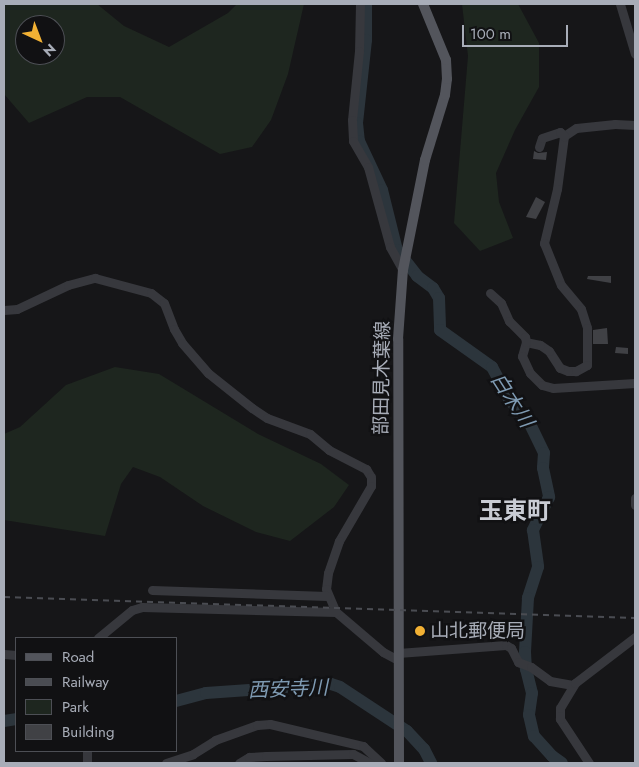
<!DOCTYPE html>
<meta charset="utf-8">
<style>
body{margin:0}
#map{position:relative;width:639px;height:767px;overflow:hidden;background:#161618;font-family:Jost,"Noto Sans JP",sans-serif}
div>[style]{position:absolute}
.green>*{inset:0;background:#1e261f}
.river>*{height:12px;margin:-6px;padding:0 6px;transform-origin:6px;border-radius:6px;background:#2c353c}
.building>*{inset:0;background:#404145}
.minor>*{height:9px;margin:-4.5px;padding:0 4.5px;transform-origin:4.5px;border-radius:4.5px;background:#37383d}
.major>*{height:10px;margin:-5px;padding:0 5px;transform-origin:5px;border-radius:5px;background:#53555c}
.rail>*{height:2px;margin-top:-1px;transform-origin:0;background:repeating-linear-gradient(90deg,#4a4c52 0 6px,transparent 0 11px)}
.dots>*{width:14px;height:14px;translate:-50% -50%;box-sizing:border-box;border:2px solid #111113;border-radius:50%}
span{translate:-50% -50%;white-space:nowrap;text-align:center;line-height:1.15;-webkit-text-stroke:5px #111113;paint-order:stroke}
.street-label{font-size:19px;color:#a8adb8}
.poi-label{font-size:19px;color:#a8adb8}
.left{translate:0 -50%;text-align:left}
.water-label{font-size:20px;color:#7f9bb3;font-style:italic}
.district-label{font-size:24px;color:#c9ccd4;font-weight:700}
.frame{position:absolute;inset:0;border:5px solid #a8adb8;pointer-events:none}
.legend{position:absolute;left:15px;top:637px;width:162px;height:115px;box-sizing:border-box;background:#111113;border:1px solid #4d4f55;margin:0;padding:6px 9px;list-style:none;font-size:15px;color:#a8adb8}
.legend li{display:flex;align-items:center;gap:10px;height:25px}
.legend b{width:25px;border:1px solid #4d4f55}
.north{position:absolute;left:15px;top:15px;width:50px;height:50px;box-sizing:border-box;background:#111113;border:1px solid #4d4f55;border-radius:50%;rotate:137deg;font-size:14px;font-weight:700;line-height:20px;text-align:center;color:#a8adb8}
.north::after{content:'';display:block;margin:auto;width:18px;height:22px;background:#f2b134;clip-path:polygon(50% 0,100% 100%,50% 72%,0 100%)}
.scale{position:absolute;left:462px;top:25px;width:106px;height:22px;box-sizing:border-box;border:2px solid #a8adb8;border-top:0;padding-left:6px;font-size:15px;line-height:18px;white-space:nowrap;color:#a8adb8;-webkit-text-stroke:4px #111113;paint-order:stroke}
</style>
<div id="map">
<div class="green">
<div style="clip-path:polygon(evenodd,4px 4px,97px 4px,124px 26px,169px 47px,228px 13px,237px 4px,304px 4px,288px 74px,271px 120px,252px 147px,220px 154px,120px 97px,87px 97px,29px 123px,4px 94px,4px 4px,25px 25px,55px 25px,55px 55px,25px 55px,25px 25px)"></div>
<div style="clip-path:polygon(462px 4px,518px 4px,539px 43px,539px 87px,515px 130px,496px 173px,499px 202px,513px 238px,480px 251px,454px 223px,468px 56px)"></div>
<div style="clip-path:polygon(115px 367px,159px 374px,258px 434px,321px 464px,349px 485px,334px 507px,290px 541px,256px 532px,203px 506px,160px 477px,133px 467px,121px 484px,105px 536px,4px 520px,4px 434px,20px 427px,66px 385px)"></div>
</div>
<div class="river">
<div style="left:366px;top:4px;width:36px;rotate:90deg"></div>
<div style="left:366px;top:40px;width:83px;rotate:96.2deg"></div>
<div style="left:357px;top:123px;width:18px;rotate:84deg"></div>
<div style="left:359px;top:141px;width:54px;rotate:64.9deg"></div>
<div style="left:382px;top:190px;width:62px;rotate:76deg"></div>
<div style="left:397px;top:250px;width:33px;rotate:52deg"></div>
<div style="left:417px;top:276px;width:20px;rotate:37deg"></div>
<div style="left:433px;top:288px;width:12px;rotate:59deg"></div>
<div style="left:439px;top:298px;width:32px;rotate:88deg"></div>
<div style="left:440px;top:330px;width:64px;rotate:35.4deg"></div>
<div style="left:492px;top:367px;width:36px;rotate:62deg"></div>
<div style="left:509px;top:399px;width:33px;rotate:50deg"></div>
<div style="left:530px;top:424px;width:32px;rotate:64deg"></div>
<div style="left:544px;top:453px;width:15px;rotate:94deg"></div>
<div style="left:543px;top:468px;width:30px;rotate:78deg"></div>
<div style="left:549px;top:497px;width:37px;rotate:116deg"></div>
<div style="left:533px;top:530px;width:37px;rotate:82deg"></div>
<div style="left:538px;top:567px;width:33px;rotate:108deg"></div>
<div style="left:528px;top:598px;width:54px;rotate:93.2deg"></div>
<div style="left:525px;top:652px;width:17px;rotate:87deg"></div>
<div style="left:526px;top:669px;width:25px;rotate:76deg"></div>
<div style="left:532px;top:693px;width:22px;rotate:98deg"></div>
<div style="left:529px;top:715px;width:22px;rotate:77deg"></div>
<div style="left:534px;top:736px;width:27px;rotate:48deg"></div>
<div style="left:552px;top:756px;width:12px;rotate:35deg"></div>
<div style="left:176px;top:701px;width:31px;rotate:-15deg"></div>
<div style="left:206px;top:693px;width:125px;rotate:-4.1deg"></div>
<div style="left:331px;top:684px;width:9px;rotate:18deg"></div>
<div style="left:340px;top:687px;width:80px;rotate:33.3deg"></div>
<div style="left:407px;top:731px;width:25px;rotate:47deg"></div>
<div style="left:424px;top:749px;width:16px;rotate:63deg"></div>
<div style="left:4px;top:721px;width:12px;rotate:-9deg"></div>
</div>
<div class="building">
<div style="clip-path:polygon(534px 151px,538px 153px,547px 152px,546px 160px,533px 159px)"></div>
<div style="clip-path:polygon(536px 197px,545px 202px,536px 219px,526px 217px)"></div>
<div style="clip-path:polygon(588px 276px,611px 276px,611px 283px,587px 279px)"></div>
<div style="clip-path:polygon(607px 328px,608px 344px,593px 344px,593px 330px)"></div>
<div style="clip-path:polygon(616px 347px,628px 348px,628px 354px,615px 353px)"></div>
</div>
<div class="minor">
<div style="left:360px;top:4px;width:47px;rotate:91.2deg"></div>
<div style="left:359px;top:51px;width:69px;rotate:95.8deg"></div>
<div style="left:352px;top:120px;width:21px;rotate:87deg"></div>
<div style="left:353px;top:141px;width:30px;rotate:60deg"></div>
<div style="left:368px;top:167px;width:83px;rotate:74.6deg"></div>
<div style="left:390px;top:247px;width:26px;rotate:61deg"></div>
<div style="left:620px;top:4px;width:52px;rotate:73.3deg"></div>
<div style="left:635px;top:125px;width:20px;rotate:-177deg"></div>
<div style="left:615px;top:124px;width:39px;rotate:174deg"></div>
<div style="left:576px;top:128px;width:14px;rotate:146deg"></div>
<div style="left:564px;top:136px;width:53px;rotate:97.5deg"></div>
<div style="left:557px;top:189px;width:56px;rotate:103.5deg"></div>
<div style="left:544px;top:243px;width:45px;rotate:68deg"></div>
<div style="left:561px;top:285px;width:31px;rotate:50deg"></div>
<div style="left:581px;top:309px;width:20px;rotate:72deg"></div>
<div style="left:587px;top:328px;width:37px;rotate:90deg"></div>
<div style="left:587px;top:365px;width:13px;rotate:151deg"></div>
<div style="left:576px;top:371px;width:8px;rotate:180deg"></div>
<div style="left:568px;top:371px;width:9px;rotate:-159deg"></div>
<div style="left:560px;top:368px;width:20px;rotate:-123deg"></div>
<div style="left:549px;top:351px;width:11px;rotate:-146deg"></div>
<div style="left:540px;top:345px;width:14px;rotate:-168deg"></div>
<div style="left:526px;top:342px;width:15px;rotate:106deg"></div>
<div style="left:522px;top:356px;width:19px;rotate:65deg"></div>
<div style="left:530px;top:373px;width:17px;rotate:45deg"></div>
<div style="left:542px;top:385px;width:11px;rotate:15deg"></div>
<div style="left:553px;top:388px;width:82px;rotate:-3.5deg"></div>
<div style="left:539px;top:147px;width:9px;rotate:-72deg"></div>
<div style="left:542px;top:138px;width:19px;rotate:-18deg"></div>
<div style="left:560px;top:132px;width:6px;rotate:45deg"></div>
<div style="left:490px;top:293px;width:15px;rotate:42deg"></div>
<div style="left:501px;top:303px;width:20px;rotate:66deg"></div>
<div style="left:509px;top:321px;width:23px;rotate:45deg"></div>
<div style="left:525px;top:337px;width:5px;rotate:79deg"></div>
<div style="left:4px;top:310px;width:13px;rotate:-4deg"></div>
<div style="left:17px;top:309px;width:56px;rotate:-25.2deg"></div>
<div style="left:68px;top:285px;width:28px;rotate:-15deg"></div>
<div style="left:95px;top:278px;width:58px;rotate:15deg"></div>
<div style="left:151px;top:293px;width:16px;rotate:38deg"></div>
<div style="left:164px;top:303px;width:28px;rotate:69deg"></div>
<div style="left:174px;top:329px;width:16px;rotate:60deg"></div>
<div style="left:182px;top:343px;width:40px;rotate:49deg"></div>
<div style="left:208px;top:373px;width:56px;rotate:38.5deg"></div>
<div style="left:252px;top:408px;width:18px;rotate:34deg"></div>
<div style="left:267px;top:418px;width:46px;rotate:20.4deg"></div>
<div style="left:310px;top:434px;width:25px;rotate:40deg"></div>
<div style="left:329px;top:450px;width:42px;rotate:27.2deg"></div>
<div style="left:366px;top:469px;width:9px;rotate:58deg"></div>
<div style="left:371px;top:477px;width:9px;rotate:90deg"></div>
<div style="left:371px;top:486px;width:64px;rotate:120.2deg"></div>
<div style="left:339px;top:541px;width:34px;rotate:109deg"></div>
<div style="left:328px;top:573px;width:16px;rotate:97deg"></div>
<div style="left:326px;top:589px;width:25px;rotate:67deg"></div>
<div style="left:336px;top:612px;width:62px;rotate:40.4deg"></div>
<div style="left:383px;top:652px;width:17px;rotate:28deg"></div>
<div style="left:635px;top:498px;width:7px;rotate:90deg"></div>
<div style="left:152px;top:590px;width:175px;rotate:2deg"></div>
<div style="left:98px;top:638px;width:44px;rotate:-39.5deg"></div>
<div style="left:132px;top:610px;width:10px;rotate:-17deg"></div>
<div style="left:142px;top:607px;width:194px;rotate:1.5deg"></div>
<div style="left:398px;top:653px;width:108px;rotate:-4.2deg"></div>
<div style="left:506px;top:645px;width:6px;rotate:31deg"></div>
<div style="left:511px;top:648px;width:16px;rotate:63deg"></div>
<div style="left:518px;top:662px;width:14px;rotate:21deg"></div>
<div style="left:531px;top:667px;width:24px;rotate:36deg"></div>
<div style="left:550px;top:681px;width:23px;rotate:10deg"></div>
<div style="left:4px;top:654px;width:12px;rotate:5deg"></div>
<div style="left:87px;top:763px;width:12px;rotate:-90deg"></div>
<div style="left:166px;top:763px;width:28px;rotate:-18deg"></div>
<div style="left:193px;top:754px;width:26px;rotate:-32deg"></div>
<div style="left:215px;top:740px;width:45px;rotate:-19.7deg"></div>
<div style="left:257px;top:725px;width:13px;rotate:-4deg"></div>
<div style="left:270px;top:724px;width:96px;rotate:13.3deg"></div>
<div style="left:363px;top:746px;width:25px;rotate:43deg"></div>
<div style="left:239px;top:763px;width:12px;rotate:-31deg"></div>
<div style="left:249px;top:757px;width:17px;rotate:-3deg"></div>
<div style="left:266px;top:756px;width:87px;rotate:-1.3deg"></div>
<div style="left:353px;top:754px;width:19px;rotate:28deg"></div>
<div style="left:589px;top:763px;width:53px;rotate:-123.4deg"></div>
<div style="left:560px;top:719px;width:11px;rotate:-90deg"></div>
<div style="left:560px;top:708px;width:29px;rotate:-59deg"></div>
<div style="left:575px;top:683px;width:76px;rotate:-37.5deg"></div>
</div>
<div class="major">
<div style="left:399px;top:763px;width:424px;rotate:-90.1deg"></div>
<div style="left:398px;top:339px;width:69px;rotate:-85.9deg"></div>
<div style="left:403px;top:270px;width:112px;rotate:-78.7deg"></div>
<div style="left:425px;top:160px;width:68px;rotate:-72.9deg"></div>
<div style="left:445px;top:95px;width:16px;rotate:-83deg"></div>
<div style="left:447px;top:79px;width:19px;rotate:-93deg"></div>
<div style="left:446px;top:60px;width:61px;rotate:-112.3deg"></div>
</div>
<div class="rail">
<div style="left:4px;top:597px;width:631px;rotate:1.91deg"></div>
</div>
<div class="dots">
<div style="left:420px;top:631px;background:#f2b134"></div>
</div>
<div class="street-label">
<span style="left:382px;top:378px;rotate:-89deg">部田見木葉線</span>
</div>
<div class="poi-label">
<span class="left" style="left:430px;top:631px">山北郵便局</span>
</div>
<div class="water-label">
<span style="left:512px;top:400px;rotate:57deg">白木川</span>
<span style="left:288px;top:689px;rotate:-2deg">西安寺川</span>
</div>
<div class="district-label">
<span style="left:515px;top:511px">玉東町</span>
</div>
<div class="frame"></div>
<ul class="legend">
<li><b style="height:6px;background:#53555c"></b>Road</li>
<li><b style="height:6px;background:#4a4c52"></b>Railway</li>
<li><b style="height:14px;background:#1e261f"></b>Park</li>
<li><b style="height:14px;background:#404145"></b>Building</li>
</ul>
<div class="north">N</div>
<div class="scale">100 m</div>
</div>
